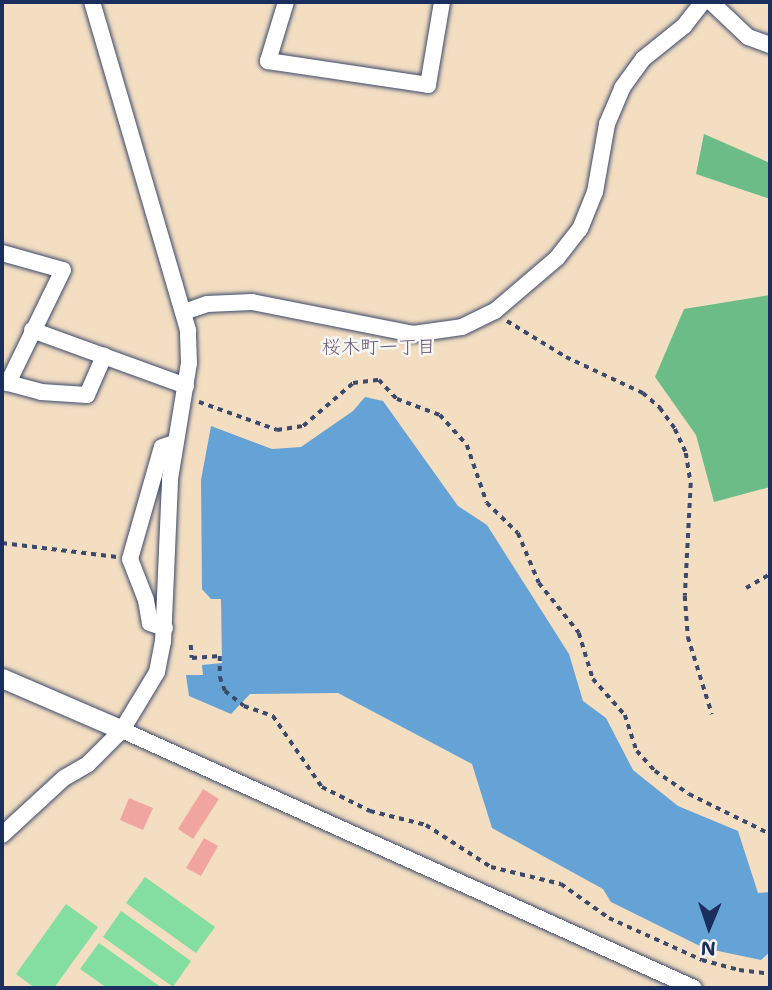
<!DOCTYPE html>
<meta charset="utf-8">
<style>
body{margin:0}
#map{position:relative;width:772px;height:990px;overflow:hidden;background:#f3dec2;font-family:"Shantell Sans","Klee One",sans-serif}
div>[style]{position:absolute}
.green>*{inset:0;background:#84dda1}
.forest>*{inset:0;background:#6bbc87}
.water>*{inset:0;background:#65a2d6}
.building>*{inset:0;background:#f1a5a1}
.path>*{height:3.5px;margin-top:-1.75px;transform-origin:0;background:repeating-linear-gradient(90deg,#3b496d 0 5px,transparent 0 10px)}
.roads{filter:drop-shadow(0 0 2px #3b496d) drop-shadow(0 0 2px #3b496d)}
.minor>*{height:16px;margin:-8px;padding:0 8px;transform-origin:8px;border-radius:8px;background:#fff}
.tertiary>*{height:19px;margin:-9.5px;padding:0 9.5px;transform-origin:9.5px;border-radius:9.5px;background:#fff}
span{translate:-50% -50%;white-space:nowrap;text-align:center;line-height:1.15;-webkit-text-stroke:5px #f6f6f2;paint-order:stroke}
.neighbourhood-label{font-size:19px;color:#665875}
.frame{position:absolute;inset:0;border:4px solid #1b2f5e;pointer-events:none}
.north{position:absolute;left:674px;top:892px;width:70px;height:70px;-webkit-text-stroke:5px #f6f6f2;paint-order:stroke;rotate:182deg;font-size:19px;font-weight:700;line-height:28px;text-align:center;color:#1b2f5e}
.north::after{content:'';display:block;margin:auto;width:24px;height:32px;background:#1b2f5e;clip-path:polygon(50% 0,100% 100%,50% 72%,0 100%)}
</style>
<div id="map">
<div class="green">
<div style="clip-path:polygon(145px 877px,215px 927px,196px 953px,126px 903px)"></div>
<div style="clip-path:polygon(66px 904px,98px 927px,54px 988px,35px 988px,16px 974px)"></div>
<div style="clip-path:polygon(121px 911px,191px 961px,173px 987px,103px 937px)"></div>
<div style="clip-path:polygon(99px 943px,162px 988px,107px 988px,80px 969px)"></div>
</div>
<div class="forest">
<div style="clip-path:polygon(704px 134px,770px 163px,770px 199px,696px 174px)"></div>
<div style="clip-path:polygon(770px 295px,770px 487px,714px 502px,696px 435px,655px 377px,684px 309px)"></div>
</div>
<div class="water">
<div style="clip-path:polygon(365px 397px,383px 401px,458px 506px,487px 525px,569px 654px,583px 701px,606px 718px,633px 770px,678px 806px,738px 831px,758px 893px,770px 892px,770px 952px,761px 960px,704px 948px,611px 902px,603px 889px,492px 828px,472px 764px,338px 693px,250px 694px,231px 714px,189px 696px,186px 675px,203px 675px,202px 665px,222px 663px,221px 599px,211px 599px,202px 589px,201px 480px,211px 426px,272px 449px,301px 447px,353px 411px)"></div>
</div>
<div class="building">
<div style="clip-path:polygon(203px 789px,219px 799px,193px 839px,178px 829px)"></div>
<div style="clip-path:polygon(129px 798px,153px 808px,143px 830px,120px 820px)"></div>
<div style="clip-path:polygon(204px 838px,218px 846px,201px 876px,186px 868px)"></div>
</div>
<div class="path">
<div style="left:507px;top:321px;width:69px;rotate:31.4deg"></div>
<div style="left:566px;top:357px;width:85px;rotate:25.1deg"></div>
<div style="left:643px;top:393px;width:23px;rotate:41deg"></div>
<div style="left:660px;top:408px;width:26px;rotate:54deg"></div>
<div style="left:675px;top:429px;width:26px;rotate:65deg"></div>
<div style="left:686px;top:453px;width:30px;rotate:81deg"></div>
<div style="left:691px;top:483px;width:113px;rotate:93deg"></div>
<div style="left:685px;top:596px;width:41px;rotate:85.8deg"></div>
<div style="left:688px;top:637px;width:81px;rotate:72.7deg"></div>
<div style="left:199px;top:402px;width:83px;rotate:19.7deg"></div>
<div style="left:277px;top:430px;width:26px;rotate:-9deg"></div>
<div style="left:303px;top:426px;width:66px;rotate:-40.7deg"></div>
<div style="left:353px;top:383px;width:26px;rotate:-7deg"></div>
<div style="left:379px;top:380px;width:26px;rotate:47deg"></div>
<div style="left:397px;top:399px;width:46px;rotate:20.4deg"></div>
<div style="left:440px;top:415px;width:40px;rotate:48deg"></div>
<div style="left:467px;top:445px;width:61px;rotate:71deg"></div>
<div style="left:487px;top:503px;width:43px;rotate:44.1deg"></div>
<div style="left:518px;top:533px;width:54px;rotate:67.2deg"></div>
<div style="left:539px;top:583px;width:64px;rotate:51.3deg"></div>
<div style="left:579px;top:633px;width:48px;rotate:73.1deg"></div>
<div style="left:593px;top:679px;width:48px;rotate:48.4deg"></div>
<div style="left:625px;top:715px;width:38px;rotate:72deg"></div>
<div style="left:637px;top:751px;width:27px;rotate:48deg"></div>
<div style="left:655px;top:771px;width:41px;rotate:34.1deg"></div>
<div style="left:689px;top:794px;width:90px;rotate:26.3deg"></div>
<div style="left:2px;top:543px;width:116px;rotate:6.9deg"></div>
<div style="left:746px;top:588px;width:28px;rotate:-30deg"></div>
<div style="left:191px;top:645px;width:13px;rotate:86deg"></div>
<div style="left:192px;top:658px;width:28px;rotate:-4deg"></div>
<div style="left:220px;top:656px;width:21px;rotate:90deg"></div>
<div style="left:220px;top:677px;width:15px;rotate:70deg"></div>
<div style="left:225px;top:691px;width:24px;rotate:38deg"></div>
<div style="left:244px;top:706px;width:31px;rotate:19deg"></div>
<div style="left:273px;top:716px;width:86px;rotate:55.4deg"></div>
<div style="left:322px;top:787px;width:54px;rotate:26.6deg"></div>
<div style="left:370px;top:811px;width:58px;rotate:14deg"></div>
<div style="left:426px;top:825px;width:77px;rotate:32.9deg"></div>
<div style="left:491px;top:867px;width:72px;rotate:13.7deg"></div>
<div style="left:561px;top:884px;width:59px;rotate:35.3deg"></div>
<div style="left:609px;top:918px;width:102px;rotate:24.3deg"></div>
<div style="left:702px;top:960px;width:38px;rotate:15deg"></div>
<div style="left:739px;top:970px;width:31px;rotate:7deg"></div>
<div style="left:2px;top:979px;width:1px;rotate:45deg"></div>
</div>
<div class="roads">
<div class="minor">
<div style="left:286px;top:2px;width:62px;rotate:107deg"></div>
<div style="left:268px;top:61px;width:162px;rotate:8.5deg"></div>
<div style="left:428px;top:85px;width:84px;rotate:-80.4deg"></div>
<div style="left:711px;top:2px;width:51px;rotate:43.4deg"></div>
<div style="left:748px;top:37px;width:23px;rotate:20deg"></div>
<div style="left:2px;top:253px;width:63px;rotate:15.6deg"></div>
<div style="left:63px;top:270px;width:126px;rotate:116deg"></div>
<div style="left:8px;top:383px;width:7px;rotate:-153deg"></div>
<div style="left:184px;top:312px;width:24px;rotate:-19deg"></div>
<div style="left:207px;top:304px;width:45px;rotate:-2.5deg"></div>
<div style="left:252px;top:302px;width:164px;rotate:11.2deg"></div>
<div style="left:413px;top:334px;width:49px;rotate:-8.1deg"></div>
<div style="left:462px;top:327px;width:37px;rotate:-26deg"></div>
<div style="left:495px;top:311px;width:82px;rotate:-40.5deg"></div>
<div style="left:557px;top:258px;width:37px;rotate:-52deg"></div>
<div style="left:580px;top:229px;width:40px;rotate:-68deg"></div>
<div style="left:595px;top:192px;width:69px;rotate:-80deg"></div>
<div style="left:607px;top:124px;width:39px;rotate:-67deg"></div>
<div style="left:622px;top:88px;width:36px;rotate:-54deg"></div>
<div style="left:643px;top:59px;width:53px;rotate:-38.8deg"></div>
<div style="left:684px;top:26px;width:31px;rotate:-52deg"></div>
<div style="left:32px;top:330px;width:164px;rotate:20deg"></div>
<div style="left:8px;top:383px;width:34px;rotate:15deg"></div>
<div style="left:41px;top:392px;width:46px;rotate:3.7deg"></div>
<div style="left:87px;top:395px;width:43px;rotate:-66.4deg"></div>
<div style="left:165px;top:628px;width:16px;rotate:-162deg"></div>
<div style="left:150px;top:623px;width:23px;rotate:-100deg"></div>
<div style="left:146px;top:600px;width:44px;rotate:-111.3deg"></div>
<div style="left:130px;top:559px;width:116px;rotate:-74.1deg"></div>
<div style="left:162px;top:447px;width:13px;rotate:-18deg"></div>
<div style="left:122px;top:730px;width:627px;rotate:24.28deg"></div>
<div style="left:2px;top:835px;width:84px;rotate:-42.6deg"></div>
<div style="left:64px;top:778px;width:28px;rotate:-30deg"></div>
<div style="left:88px;top:764px;width:48px;rotate:-45deg"></div>
<div style="left:122px;top:730px;width:68px;rotate:-58.9deg"></div>
<div style="left:157px;top:672px;width:31px;rotate:-79deg"></div>
<div style="left:163px;top:642px;width:163px;rotate:-87.5deg"></div>
<div style="left:170px;top:479px;width:118px;rotate:-80.7deg"></div>
<div style="left:189px;top:363px;width:33px;rotate:-92deg"></div>
<div style="left:188px;top:330px;width:342px;rotate:-106.3deg"></div>
</div>
<div class="tertiary">
<div style="left:2px;top:678px;width:131px;rotate:23.4deg"></div>
</div>
</div>
<div class="neighbourhood-label">
<span style="left:379px;top:347px">桜木町一丁目</span>
</div>
<div class="frame"></div>
<div class="north">N</div>
</div>
